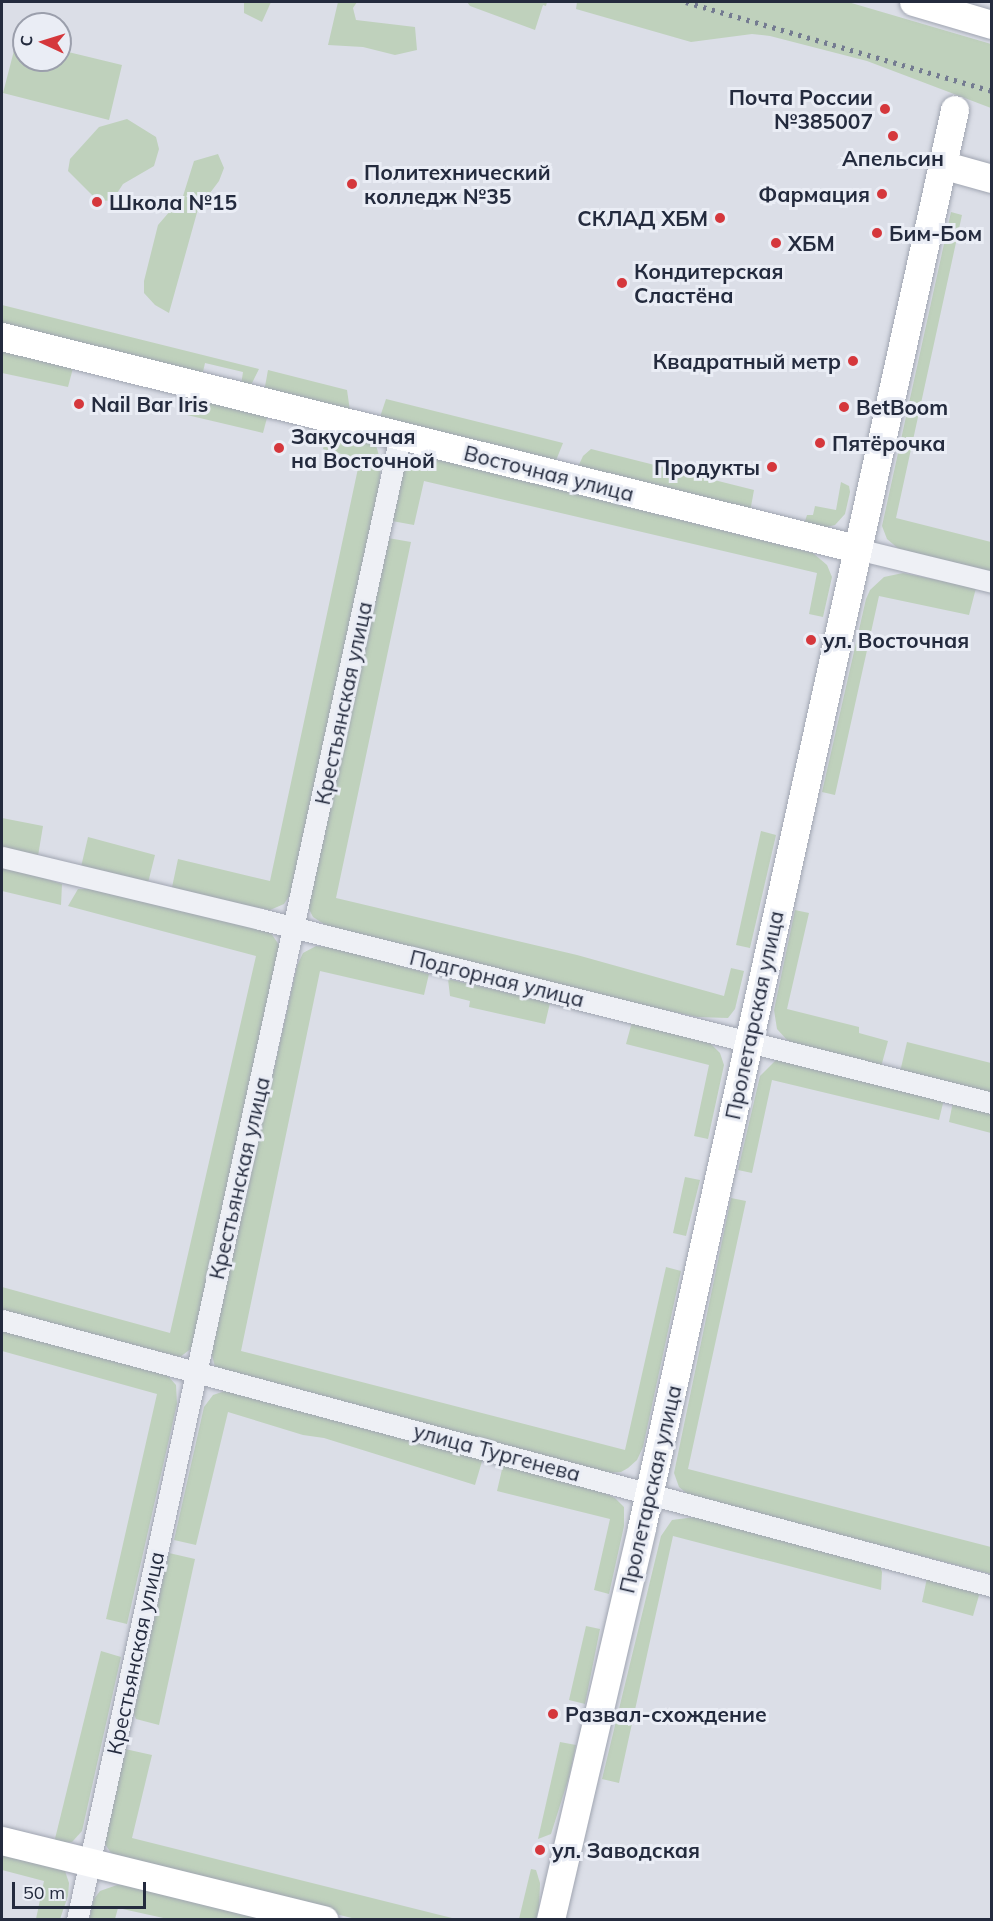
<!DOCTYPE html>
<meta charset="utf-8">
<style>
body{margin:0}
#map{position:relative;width:993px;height:1921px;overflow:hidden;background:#dbdee7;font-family:Mulish,sans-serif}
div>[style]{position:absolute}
.green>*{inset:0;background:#bfd1bc}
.roads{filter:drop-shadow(0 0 2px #a0a5b1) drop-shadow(0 0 2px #a0a5b1)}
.street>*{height:21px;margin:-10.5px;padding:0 10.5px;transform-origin:10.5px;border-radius:10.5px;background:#eef0f5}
.secondary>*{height:28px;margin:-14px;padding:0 14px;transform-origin:14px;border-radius:14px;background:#fff}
.rail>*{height:4.5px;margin-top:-2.25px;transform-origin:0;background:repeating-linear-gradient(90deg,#747b91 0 3px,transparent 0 9px)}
.dots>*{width:16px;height:16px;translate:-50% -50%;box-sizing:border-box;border:3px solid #eaedf5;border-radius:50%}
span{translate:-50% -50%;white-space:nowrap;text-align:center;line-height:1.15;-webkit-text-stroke:6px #eaedf5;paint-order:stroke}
.poi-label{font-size:21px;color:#242b3e;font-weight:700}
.right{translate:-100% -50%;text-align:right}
.left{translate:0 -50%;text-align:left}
.street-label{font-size:21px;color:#242b3e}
.frame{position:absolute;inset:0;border:3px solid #242b3e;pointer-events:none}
.north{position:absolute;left:12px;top:12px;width:60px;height:60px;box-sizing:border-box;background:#eaedf5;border:2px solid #9b9fac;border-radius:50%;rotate:274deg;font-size:16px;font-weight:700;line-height:24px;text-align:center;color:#242b3e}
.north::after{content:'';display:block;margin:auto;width:21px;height:27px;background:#d5373c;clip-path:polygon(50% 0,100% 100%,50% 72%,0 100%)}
.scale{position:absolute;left:12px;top:1882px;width:134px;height:27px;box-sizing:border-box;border:3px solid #242b3e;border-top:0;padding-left:8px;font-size:18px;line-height:21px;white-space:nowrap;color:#242b3e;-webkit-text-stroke:4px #eaedf5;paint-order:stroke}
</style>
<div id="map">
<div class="green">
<div style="clip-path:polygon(244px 2px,271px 2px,262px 22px,244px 13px)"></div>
<div style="clip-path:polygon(338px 2px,357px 2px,353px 8px,356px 20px,415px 27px,417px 50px,395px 55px,363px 47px,328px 45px)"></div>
<div style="clip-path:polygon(467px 2px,547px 2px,546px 6px,543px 5px,535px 30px,470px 6px)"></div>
<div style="clip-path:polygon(577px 2px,848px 2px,991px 44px,991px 108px,867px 61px,770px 36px,752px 34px,691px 42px,576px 9px)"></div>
<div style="clip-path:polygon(17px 39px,24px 41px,24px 60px,60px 60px,60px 50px,122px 65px,109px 120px,3px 93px)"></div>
<div style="clip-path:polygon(127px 119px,156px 137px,159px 149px,154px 166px,123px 184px,112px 201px,97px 200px,68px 171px,70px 159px,99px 127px)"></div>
<div style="clip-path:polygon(218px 154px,224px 168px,219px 181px,198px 209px,169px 313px,155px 305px,144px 293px,144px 281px,158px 225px,183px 196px,194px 161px)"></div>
<div style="clip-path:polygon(951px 212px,962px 215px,896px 518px,991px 542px,991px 571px,900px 550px,887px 539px,882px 526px)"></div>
<div style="clip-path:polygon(2px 305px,259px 369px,250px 387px,241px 385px,243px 372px,205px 363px,202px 376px,2px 326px)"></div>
<div style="clip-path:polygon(2px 350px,73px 368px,68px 387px,2px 373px)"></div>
<div style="clip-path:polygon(268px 370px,347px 390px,350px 411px,264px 392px)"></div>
<div style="clip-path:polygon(194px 399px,268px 414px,263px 433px,187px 415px,189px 403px)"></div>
<div style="clip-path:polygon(386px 399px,563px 443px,555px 463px,379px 420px)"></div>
<div style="clip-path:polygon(328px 430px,366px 440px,376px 445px,381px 463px,379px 489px,290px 895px,284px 904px,270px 910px,171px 892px,178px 859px,270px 881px,360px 459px,323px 449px)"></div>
<div style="clip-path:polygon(591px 449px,754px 490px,750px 512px,576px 471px,583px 456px)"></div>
<div style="clip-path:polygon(424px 456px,813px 553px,827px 565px,832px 577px,823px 617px,809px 614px,817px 573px,424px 481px,414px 525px,392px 521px,404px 462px,413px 457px)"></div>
<div style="clip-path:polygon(841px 482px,849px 486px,850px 492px,845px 514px,835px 525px,823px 528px,804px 524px,807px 515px,813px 515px,815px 506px,836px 510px)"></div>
<div style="clip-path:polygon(388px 538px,411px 542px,336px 898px,577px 955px,724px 996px,731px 968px,744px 971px,735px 1009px,728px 1018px,697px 1017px,566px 989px,327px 926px,313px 917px,308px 907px,311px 892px)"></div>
<div style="clip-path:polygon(903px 573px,976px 588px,969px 615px,879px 596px,835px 795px,822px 792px,866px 599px,870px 590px,884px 577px)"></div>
<div style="clip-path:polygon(2px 818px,43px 826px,38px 856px,2px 849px)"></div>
<div style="clip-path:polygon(761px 831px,776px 835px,750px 948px,736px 945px)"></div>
<div style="clip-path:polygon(88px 837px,155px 855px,148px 883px,81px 867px)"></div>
<div style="clip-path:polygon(2px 865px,62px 884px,61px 905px,2px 891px)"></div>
<div style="clip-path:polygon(78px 889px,89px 889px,252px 927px,271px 933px,281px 948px,192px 1348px,180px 1357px,2px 1311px,2px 1287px,170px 1333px,256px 956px,68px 906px)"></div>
<div style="clip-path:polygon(795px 910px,809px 913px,787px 1009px,859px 1027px,859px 1033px,888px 1041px,881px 1067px,796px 1044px,787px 1040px,777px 1029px,774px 1010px)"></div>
<div style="clip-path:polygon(316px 946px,338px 948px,429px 974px,424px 995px,320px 971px,241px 1351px,625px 1450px,666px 1267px,681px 1271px,643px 1447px,637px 1460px,628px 1468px,621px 1472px,608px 1473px,215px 1367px,211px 1351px,297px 966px,303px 953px)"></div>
<div style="clip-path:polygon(448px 979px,550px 1003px,545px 1024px,469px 1007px,470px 1001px,450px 996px)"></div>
<div style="clip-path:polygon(632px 1022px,708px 1041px,720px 1053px,724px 1065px,708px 1139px,694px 1136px,709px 1065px,626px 1044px)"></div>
<div style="clip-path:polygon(907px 1042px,991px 1063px,991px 1095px,900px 1072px)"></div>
<div style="clip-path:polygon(786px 1059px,944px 1099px,939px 1120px,772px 1080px,752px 1173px,738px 1170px,760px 1076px,776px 1060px)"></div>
<div style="clip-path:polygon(953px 1102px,991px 1112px,991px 1133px,949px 1122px)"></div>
<div style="clip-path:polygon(685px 1177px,700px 1180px,686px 1236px,673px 1233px)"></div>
<div style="clip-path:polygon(731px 1198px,746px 1201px,688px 1469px,991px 1547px,991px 1574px,690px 1496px,679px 1487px,674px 1473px)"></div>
<div style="clip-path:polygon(2px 1328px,167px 1375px,176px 1385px,177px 1404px,127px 1624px,106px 1619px,157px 1394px,2px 1351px)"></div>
<div style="clip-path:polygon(225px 1391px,483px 1458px,475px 1485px,324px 1438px,303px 1435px,228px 1412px,196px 1545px,174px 1540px,204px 1407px,213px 1395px)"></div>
<div style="clip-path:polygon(503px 1465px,598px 1490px,615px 1498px,624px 1507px,624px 1526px,609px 1594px,594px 1590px,610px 1519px,497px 1491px)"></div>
<div style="clip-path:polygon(695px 1517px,880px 1567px,882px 1572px,881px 1590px,673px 1536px,619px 1783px,602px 1779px,661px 1536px,672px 1520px)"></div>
<div style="clip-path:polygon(169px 1553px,195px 1559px,159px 1725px,136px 1719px,133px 1712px)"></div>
<div style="clip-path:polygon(927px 1578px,980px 1592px,973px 1616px,922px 1602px)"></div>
<div style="clip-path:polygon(586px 1626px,600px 1629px,585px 1704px,569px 1700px)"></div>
<div style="clip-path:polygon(101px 1651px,121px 1657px,82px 1831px,72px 1842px,54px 1843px)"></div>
<div style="clip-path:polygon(560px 1742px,576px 1745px,569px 1777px,551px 1834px,538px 1839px)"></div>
<div style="clip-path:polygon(125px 1749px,152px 1755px,132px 1838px,456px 1919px,356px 1919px,125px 1863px,113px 1856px,105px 1844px,105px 1835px)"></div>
<div style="clip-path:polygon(2px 1852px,48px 1864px,65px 1871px,69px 1883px,68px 1896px,60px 1919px,36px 1919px,44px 1881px,2px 1870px)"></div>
<div style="clip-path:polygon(531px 1869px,536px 1870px,540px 1883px,539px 1908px,536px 1919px,519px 1919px)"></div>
<div style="clip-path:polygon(117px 1885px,122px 1885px,273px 1919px,168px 1919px,118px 1908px,115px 1919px,89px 1920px,94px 1899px,100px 1891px)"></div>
</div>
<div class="roads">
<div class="street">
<div style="left:857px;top:549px;width:139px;rotate:13.7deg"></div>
<div style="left:2px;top:857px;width:265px;rotate:13.5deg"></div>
<div style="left:260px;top:919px;width:755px;rotate:14.11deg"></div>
<div style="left:2px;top:1320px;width:1025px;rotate:15.04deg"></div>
<div style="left:77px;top:1920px;width:1519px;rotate:-77.72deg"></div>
</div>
<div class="secondary">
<div style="left:914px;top:2px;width:81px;rotate:16.4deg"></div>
<div style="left:942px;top:165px;width:52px;rotate:15.6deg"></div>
<div style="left:2px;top:337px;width:881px;rotate:13.93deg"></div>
<div style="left:2px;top:1841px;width:332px;rotate:13.8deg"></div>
<div style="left:551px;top:1920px;width:402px;rotate:-76.9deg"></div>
<div style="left:642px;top:1528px;width:1452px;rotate:-77.55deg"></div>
</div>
</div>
<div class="rail">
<div style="left:686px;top:2px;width:319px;rotate:16.2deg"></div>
</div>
<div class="dots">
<div style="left:885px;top:109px;background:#d5373c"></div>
<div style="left:893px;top:136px;background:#d5373c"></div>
<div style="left:352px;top:184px;background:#d5373c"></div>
<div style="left:882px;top:194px;background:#d5373c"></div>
<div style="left:97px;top:202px;background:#d5373c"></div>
<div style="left:720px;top:218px;background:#d5373c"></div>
<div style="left:877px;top:233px;background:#d5373c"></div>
<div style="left:776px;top:243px;background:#d5373c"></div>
<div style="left:622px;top:283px;background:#d5373c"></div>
<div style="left:853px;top:361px;background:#d5373c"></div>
<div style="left:79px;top:404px;background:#d5373c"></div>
<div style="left:844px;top:407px;background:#d5373c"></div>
<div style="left:820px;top:443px;background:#d5373c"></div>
<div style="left:279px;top:448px;background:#d5373c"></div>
<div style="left:772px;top:467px;background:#d5373c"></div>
<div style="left:811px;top:640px;background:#d5373c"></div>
<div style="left:553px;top:1714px;background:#d5373c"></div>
<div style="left:540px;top:1850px;background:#d5373c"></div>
</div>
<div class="poi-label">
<span class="right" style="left:873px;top:109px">Почта России<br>№385007</span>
<span style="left:893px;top:158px">Апельсин</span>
<span class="left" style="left:364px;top:184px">Политехнический<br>колледж №35</span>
<span class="right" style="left:870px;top:194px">Фармация</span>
<span class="left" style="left:109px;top:202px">Школа №15</span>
<span class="right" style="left:708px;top:218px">СКЛАД ХБМ</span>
<span class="left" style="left:889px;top:233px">Бим-Бом</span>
<span class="left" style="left:788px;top:243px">ХБМ</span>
<span class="left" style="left:634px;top:283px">Кондитерская<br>Сластёна</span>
<span class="right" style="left:841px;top:361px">Квадратный метр</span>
<span class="left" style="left:91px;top:404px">Nail Bar Iris</span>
<span class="left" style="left:856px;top:407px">BetBoom</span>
<span class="left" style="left:291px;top:448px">Закусочная<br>на Восточной</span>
<span class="left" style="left:832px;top:443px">Пятёрочка</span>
<span class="right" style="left:760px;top:467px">Продукты</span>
<span class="left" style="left:823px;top:640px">ул. Восточная</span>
<span class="left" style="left:565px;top:1714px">Развал-схождение</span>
<span class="left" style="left:552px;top:1850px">ул. Заводская</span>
</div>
<div class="street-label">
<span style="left:549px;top:473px;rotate:14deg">Восточная улица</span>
<span style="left:343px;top:703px;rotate:-78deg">Крестьянская улица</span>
<span style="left:497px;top:978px;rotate:14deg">Подгорная улица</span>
<span style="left:754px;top:1015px;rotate:-78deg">Пролетарская улица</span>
<span style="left:239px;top:1178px;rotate:-77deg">Крестьянская улица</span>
<span style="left:497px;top:1452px;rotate:15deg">улица Тургенева</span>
<span style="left:650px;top:1489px;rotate:-77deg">Пролетарская улица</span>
<span style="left:135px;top:1653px;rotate:-78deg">Крестьянская улица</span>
</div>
<div class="frame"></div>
<div class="north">С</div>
<div class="scale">50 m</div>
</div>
